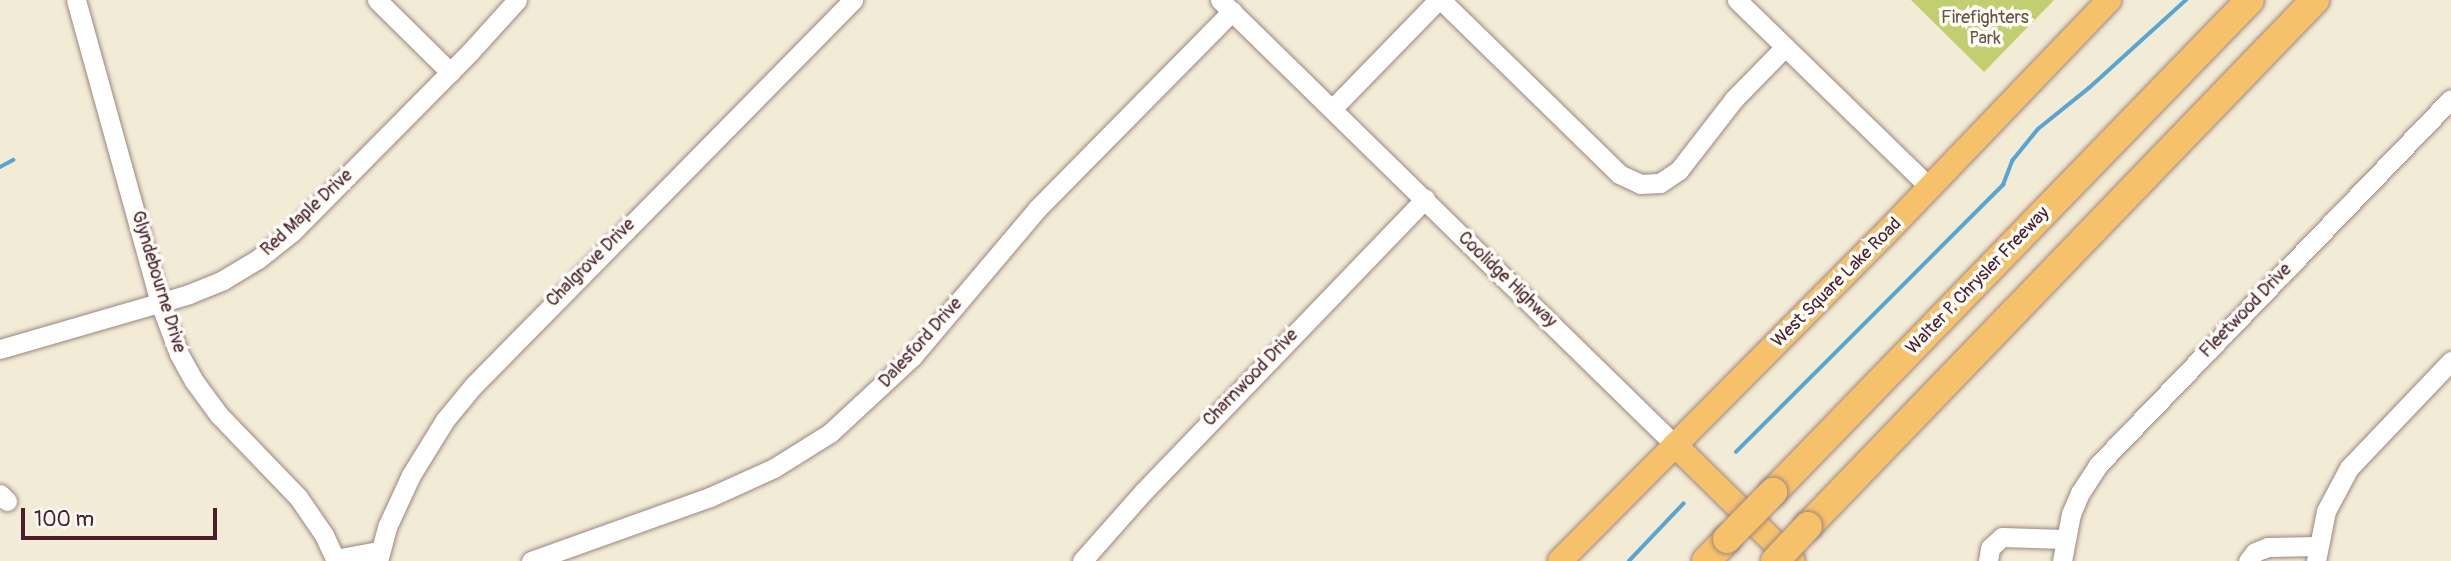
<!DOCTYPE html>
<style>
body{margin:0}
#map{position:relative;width:2451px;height:561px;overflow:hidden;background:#f2ebd5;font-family:Pangolin,sans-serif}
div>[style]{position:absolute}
.green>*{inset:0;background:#c2cf70}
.stream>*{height:3.5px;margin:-1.75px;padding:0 1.75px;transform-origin:1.75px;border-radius:1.75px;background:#58a5d1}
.roads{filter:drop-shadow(0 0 2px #9e8580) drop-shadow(0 0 2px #9e8580)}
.minor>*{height:19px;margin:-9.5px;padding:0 9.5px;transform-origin:9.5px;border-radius:9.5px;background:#fff}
.major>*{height:24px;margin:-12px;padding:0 12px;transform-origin:12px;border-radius:12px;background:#f5c16b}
.highway>*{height:28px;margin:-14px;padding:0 14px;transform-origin:14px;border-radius:14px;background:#f5c16b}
.bridges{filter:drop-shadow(0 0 2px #9e8580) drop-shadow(0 0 2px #9e8580)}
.highway-bridge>*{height:28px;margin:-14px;padding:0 14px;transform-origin:14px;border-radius:14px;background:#f5c16b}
span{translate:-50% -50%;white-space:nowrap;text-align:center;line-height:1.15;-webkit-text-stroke:7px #fdfcf7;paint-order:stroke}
.park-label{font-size:18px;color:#6e5440}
.street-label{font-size:18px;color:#4a1f2b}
.scale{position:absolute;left:21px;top:508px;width:196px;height:32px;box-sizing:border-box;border:4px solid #4a1f2b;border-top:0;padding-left:9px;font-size:21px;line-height:24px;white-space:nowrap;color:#4a1f2b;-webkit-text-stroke:5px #fdfcf7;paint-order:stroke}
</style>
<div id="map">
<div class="green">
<div style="clip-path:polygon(1911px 0,2054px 0,1984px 72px)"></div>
</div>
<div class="stream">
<div style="left:0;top:167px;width:15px;rotate:-28deg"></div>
<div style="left:1736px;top:452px;width:378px;rotate:-45deg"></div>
<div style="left:2003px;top:185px;width:26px;rotate:-69deg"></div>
<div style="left:2012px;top:161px;width:41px;rotate:-50.9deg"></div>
<div style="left:2038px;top:129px;width:65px;rotate:-38.8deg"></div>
<div style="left:2089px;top:88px;width:131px;rotate:-42.2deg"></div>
<div style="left:1629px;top:561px;width:79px;rotate:-46.5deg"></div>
</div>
<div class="roads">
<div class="minor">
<div style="left:76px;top:0;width:314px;rotate:74.5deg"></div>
<div style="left:160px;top:303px;width:54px;rotate:69.6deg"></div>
<div style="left:179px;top:354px;width:31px;rotate:61deg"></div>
<div style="left:194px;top:381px;width:42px;rotate:53.7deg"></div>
<div style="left:219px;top:415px;width:114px;rotate:46.1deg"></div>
<div style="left:298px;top:497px;width:46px;rotate:55.6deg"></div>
<div style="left:324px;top:535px;width:29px;rotate:65deg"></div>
<div style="left:377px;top:0;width:103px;rotate:44.6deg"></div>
<div style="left:1220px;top:0;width:636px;rotate:44.36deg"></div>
<div style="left:1441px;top:0;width:249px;rotate:44.3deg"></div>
<div style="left:1619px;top:174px;width:23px;rotate:25deg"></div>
<div style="left:1640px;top:184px;width:20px;rotate:-3deg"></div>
<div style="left:1660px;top:183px;width:23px;rotate:-34deg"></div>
<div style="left:1679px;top:170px;width:90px;rotate:-52.2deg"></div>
<div style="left:1734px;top:99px;width:73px;rotate:-45.6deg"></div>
<div style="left:1737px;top:0;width:269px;rotate:44.2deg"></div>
<div style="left:1332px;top:109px;width:152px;rotate:-45.8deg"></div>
<div style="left:0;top:349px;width:197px;rotate:-16.2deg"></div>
<div style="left:189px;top:294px;width:37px;rotate:-22deg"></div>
<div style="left:223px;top:280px;width:41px;rotate:-31deg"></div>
<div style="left:258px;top:259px;width:43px;rotate:-38.5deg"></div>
<div style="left:292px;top:232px;width:253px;rotate:-45.3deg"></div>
<div style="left:470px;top:52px;width:70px;rotate:-47.9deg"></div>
<div style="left:0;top:494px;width:10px;rotate:45deg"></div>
<div style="left:335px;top:559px;width:45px;rotate:-10.3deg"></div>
<div style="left:378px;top:561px;width:35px;rotate:-75deg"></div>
<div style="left:387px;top:527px;width:57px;rotate:-65.2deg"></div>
<div style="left:411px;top:475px;width:65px;rotate:-58.3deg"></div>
<div style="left:445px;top:420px;width:44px;rotate:-50.5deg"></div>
<div style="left:473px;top:386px;width:542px;rotate:-45.45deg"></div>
<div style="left:531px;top:561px;width:190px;rotate:-19.7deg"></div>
<div style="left:710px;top:497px;width:70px;rotate:-24.4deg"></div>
<div style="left:774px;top:468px;width:66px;rotate:-32deg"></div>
<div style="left:830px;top:433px;width:112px;rotate:-42.8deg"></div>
<div style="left:912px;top:357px;width:194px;rotate:-49.8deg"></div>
<div style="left:1037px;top:209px;width:278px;rotate:-45.4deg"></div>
<div style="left:1082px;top:561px;width:92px;rotate:-48.5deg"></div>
<div style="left:1143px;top:492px;width:407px;rotate:-46.1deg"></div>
<div style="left:1988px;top:561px;width:13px;rotate:-81deg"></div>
<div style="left:1990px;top:548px;width:16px;rotate:-43deg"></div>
<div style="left:2002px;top:537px;width:62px;rotate:1.8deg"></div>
<div style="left:2062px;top:561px;width:48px;rotate:-79.2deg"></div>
<div style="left:2071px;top:514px;width:23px;rotate:-67deg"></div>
<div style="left:2080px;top:493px;width:33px;rotate:-57deg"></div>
<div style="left:2098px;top:465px;width:508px;rotate:-46.04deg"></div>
<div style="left:2248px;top:561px;width:11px;rotate:-52deg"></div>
<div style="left:2255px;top:552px;width:14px;rotate:-21deg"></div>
<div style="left:2268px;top:547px;width:49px;rotate:-1.2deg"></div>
<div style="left:2316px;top:561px;width:51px;rotate:-78.7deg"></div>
<div style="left:2326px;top:511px;width:49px;rotate:-61.9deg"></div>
<div style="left:2349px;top:468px;width:148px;rotate:-46.4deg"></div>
</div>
<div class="major">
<div style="left:1675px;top:445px;width:165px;rotate:44.5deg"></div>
<div style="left:1560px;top:561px;width:457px;rotate:-45.2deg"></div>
<div style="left:1882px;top:237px;width:328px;rotate:-46.2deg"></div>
</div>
<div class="highway">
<div style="left:1773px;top:492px;width:685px;rotate:-45.89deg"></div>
<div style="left:1808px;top:526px;width:731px;rotate:-46.05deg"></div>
<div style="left:1706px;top:561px;width:30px;rotate:-46deg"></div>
</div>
</div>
<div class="bridges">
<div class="highway-bridge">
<div style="left:1727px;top:539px;width:66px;rotate:-45.6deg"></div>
<div style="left:1775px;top:561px;width:48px;rotate:-46.7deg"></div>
</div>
</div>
<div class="park-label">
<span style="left:1985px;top:29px">Firefighters<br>Park</span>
</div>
<div class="street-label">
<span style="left:307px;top:213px;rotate:-43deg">Red Maple Drive</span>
<span style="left:591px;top:263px;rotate:-45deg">Chalgrove Drive</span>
<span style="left:1507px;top:280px;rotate:44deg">Coolidge Highway</span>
<span style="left:1978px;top:281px;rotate:-46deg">Walter P. Chrysler Freeway</span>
<span style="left:158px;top:282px;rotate:73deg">Glyndebourne Drive</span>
<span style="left:1837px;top:283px;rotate:-45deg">West Square Lake Road</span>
<span style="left:2246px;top:311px;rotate:-46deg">Fleetwood Drive</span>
<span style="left:921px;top:343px;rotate:-48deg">Dalesford Drive</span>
<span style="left:1251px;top:378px;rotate:-46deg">Charnwood Drive</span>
</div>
<div class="scale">100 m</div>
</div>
